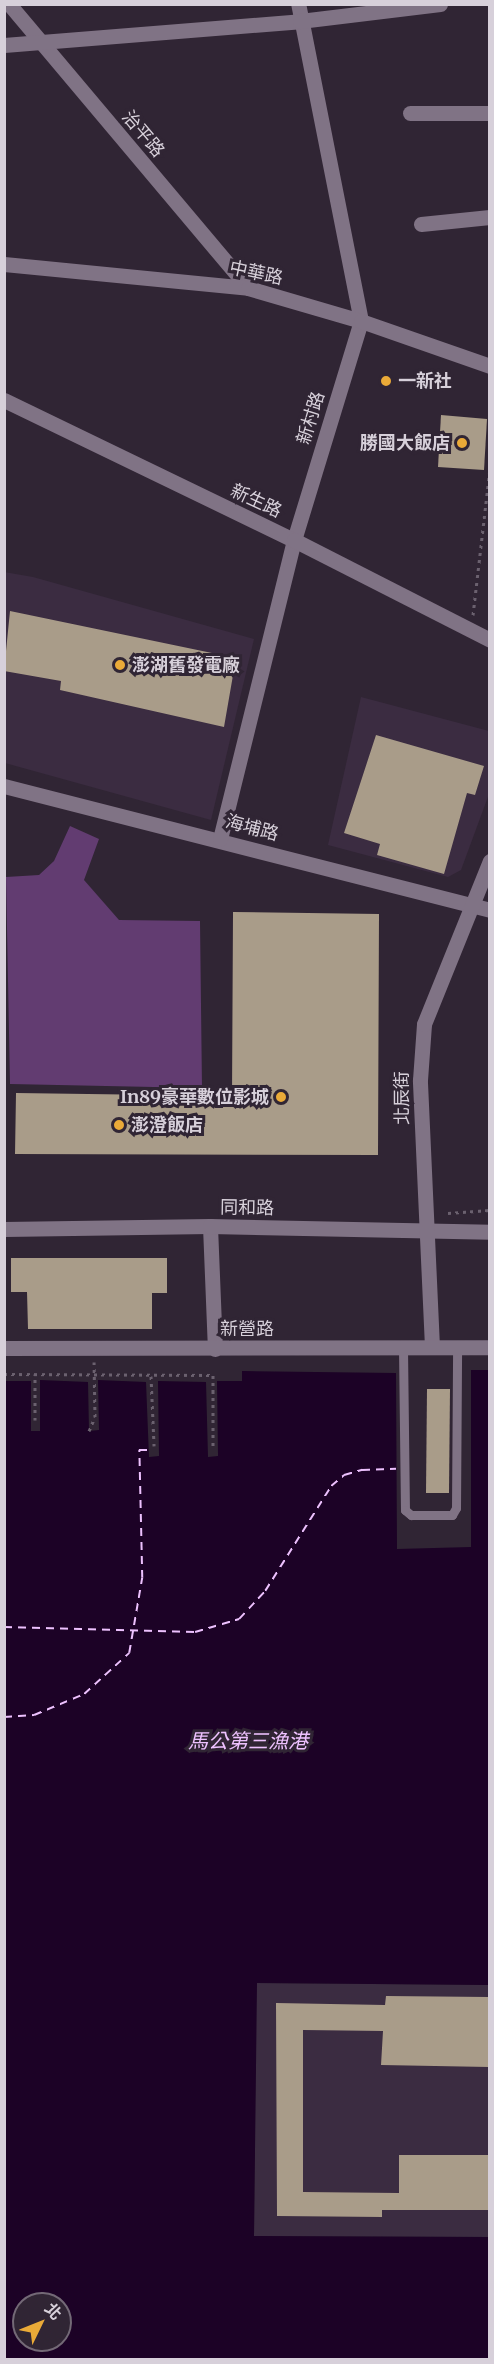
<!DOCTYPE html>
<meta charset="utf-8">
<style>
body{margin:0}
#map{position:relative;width:494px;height:2364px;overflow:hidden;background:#302534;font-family:Merriweather,"Noto Sans TC",serif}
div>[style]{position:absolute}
.built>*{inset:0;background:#3b2c41}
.green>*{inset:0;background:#623c71}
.water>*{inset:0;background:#1c0226}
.ferry>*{height:1.5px;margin-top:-0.75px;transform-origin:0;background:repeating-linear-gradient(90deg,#edc1fe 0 8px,transparent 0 14px)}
.building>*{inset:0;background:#a99c89}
.path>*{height:3px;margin-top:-1.5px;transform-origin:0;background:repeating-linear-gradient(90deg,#6b616f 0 3px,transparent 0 7.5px)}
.lane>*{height:9px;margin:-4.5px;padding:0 4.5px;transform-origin:4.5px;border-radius:4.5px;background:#807385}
.street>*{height:15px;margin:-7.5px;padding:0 7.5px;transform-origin:7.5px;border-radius:7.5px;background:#807385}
.secondary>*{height:15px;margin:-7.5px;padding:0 7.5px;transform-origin:7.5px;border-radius:7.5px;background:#807385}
.dots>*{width:16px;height:16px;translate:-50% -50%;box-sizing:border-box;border:3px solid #302534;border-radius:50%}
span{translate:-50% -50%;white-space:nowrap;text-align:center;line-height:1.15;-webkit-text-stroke:6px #302534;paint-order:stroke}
.street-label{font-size:18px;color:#d7d0da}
.poi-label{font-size:18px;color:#d7d0da;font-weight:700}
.left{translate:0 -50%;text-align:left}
.right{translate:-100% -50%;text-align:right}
.water-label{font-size:20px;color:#edc1fe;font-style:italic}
.frame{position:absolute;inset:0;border:6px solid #d7d0da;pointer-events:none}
.north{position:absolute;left:12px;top:2292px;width:60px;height:60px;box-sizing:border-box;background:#302534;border:2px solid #736976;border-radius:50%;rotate:47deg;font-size:16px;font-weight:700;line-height:24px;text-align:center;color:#d7d0da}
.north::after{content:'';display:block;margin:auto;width:21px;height:27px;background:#eaaa38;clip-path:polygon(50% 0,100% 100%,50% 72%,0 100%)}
</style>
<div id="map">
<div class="built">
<div style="clip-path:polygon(4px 572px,33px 577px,254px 639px,211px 820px,5px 763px)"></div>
<div style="clip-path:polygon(361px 697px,489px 731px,489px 794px,461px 870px,448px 877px,328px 845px)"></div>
<div style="clip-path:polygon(256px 1983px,489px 1985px,489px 2237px,254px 2236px)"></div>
</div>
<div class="green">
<div style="clip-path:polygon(70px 826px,99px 839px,84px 880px,119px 920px,200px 921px,202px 1088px,10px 1084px,6px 877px,39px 875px,54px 861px)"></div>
</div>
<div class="water">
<div style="clip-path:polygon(evenodd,471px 1370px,490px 1370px,489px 1985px,257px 1983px,254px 2236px,489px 2237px,489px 2359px,5px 2359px,5px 1381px,31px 1381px,31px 1431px,40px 1431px,40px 1380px,88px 1382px,89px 1431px,99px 1430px,98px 1380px,146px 1382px,149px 1457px,159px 1456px,158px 1381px,206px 1382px,208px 1457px,218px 1456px,217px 1381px,242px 1381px,242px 1371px,396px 1373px,397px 1549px,471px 1547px,471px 1370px,24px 2304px,60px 2304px,60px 2340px,24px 2340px,24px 2304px)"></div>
</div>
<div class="ferry">
<div style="left:4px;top:1627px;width:191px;rotate:1.5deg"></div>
<div style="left:195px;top:1632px;width:46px;rotate:-16.5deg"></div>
<div style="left:239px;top:1619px;width:38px;rotate:-47deg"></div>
<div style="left:265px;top:1591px;width:124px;rotate:-57.8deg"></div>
<div style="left:331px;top:1486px;width:17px;rotate:-40deg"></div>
<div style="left:344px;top:1475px;width:19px;rotate:-16deg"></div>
<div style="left:362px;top:1470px;width:34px;rotate:-2deg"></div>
<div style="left:4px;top:1717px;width:30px;rotate:-4deg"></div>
<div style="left:34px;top:1715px;width:54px;rotate:-22.8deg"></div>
<div style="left:84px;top:1694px;width:61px;rotate:-42.3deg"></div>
<div style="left:129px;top:1653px;width:76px;rotate:-80.2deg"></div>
<div style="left:142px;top:1578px;width:128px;rotate:-91.3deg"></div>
<div style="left:139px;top:1450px;width:9px"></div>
</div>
<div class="building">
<div style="clip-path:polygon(441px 415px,487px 419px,484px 470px,438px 467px)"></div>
<div style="clip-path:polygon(10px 611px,236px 658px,224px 727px,60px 690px,61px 681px,4px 671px)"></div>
<div style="clip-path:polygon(376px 735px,484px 766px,475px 795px,467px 793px,444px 874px,377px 855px,380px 844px,344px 833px)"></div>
<div style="clip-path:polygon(233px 912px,379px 914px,378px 1155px,15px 1154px,16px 1093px,232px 1096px)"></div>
<div style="clip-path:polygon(11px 1258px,167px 1258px,167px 1293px,152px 1293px,152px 1329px,28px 1329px,27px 1292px,11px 1292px)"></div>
<div style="clip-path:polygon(427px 1389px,450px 1389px,449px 1493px,426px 1493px)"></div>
<div style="clip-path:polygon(386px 1996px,489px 1997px,489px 2067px,381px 2065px,383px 2031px,303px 2030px,303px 2192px,399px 2193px,399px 2155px,489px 2155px,489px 2210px,382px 2210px,382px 2217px,277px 2216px,276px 2003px,385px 2005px)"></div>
</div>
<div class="path">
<div style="left:473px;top:615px;width:148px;rotate:-83.4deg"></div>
<div style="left:448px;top:1213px;width:42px;rotate:-4.1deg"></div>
<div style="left:4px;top:1374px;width:209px;rotate:0.3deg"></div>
<div style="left:213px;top:1375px;width:72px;rotate:90deg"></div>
<div style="left:151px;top:1376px;width:70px;rotate:87.5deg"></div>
<div style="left:35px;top:1420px;width:46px;rotate:-90deg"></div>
<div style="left:89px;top:1431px;width:15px;rotate:-67deg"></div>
<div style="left:95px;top:1417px;width:55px;rotate:-91deg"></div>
</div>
<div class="lane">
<div style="left:403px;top:1348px;width:162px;rotate:89.3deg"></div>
<div style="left:405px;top:1510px;width:8px;rotate:40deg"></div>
<div style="left:411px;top:1515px;width:41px"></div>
<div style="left:452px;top:1515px;width:8px;rotate:-60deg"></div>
<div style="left:456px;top:1508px;width:161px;rotate:-89.6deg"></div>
</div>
<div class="street">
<div style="left:9px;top:4px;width:371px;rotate:49.9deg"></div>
<div style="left:410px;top:113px;width:80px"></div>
<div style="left:421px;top:224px;width:69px;rotate:-5.8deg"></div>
<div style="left:4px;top:786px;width:502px;rotate:14.31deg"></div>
<div style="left:220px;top:839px;width:308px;rotate:-76.1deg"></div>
<div style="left:294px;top:540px;width:229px;rotate:-73deg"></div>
<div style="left:361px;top:321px;width:323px;rotate:-101.2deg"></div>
<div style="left:210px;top:1226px;width:123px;rotate:87.7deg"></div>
<div style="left:4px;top:1229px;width:206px;rotate:-0.8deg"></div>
<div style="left:210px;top:1226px;width:280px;rotate:1.2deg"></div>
<div style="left:432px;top:1347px;width:267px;rotate:-92.6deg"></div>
<div style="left:420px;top:1080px;width:56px;rotate:-85.9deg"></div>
<div style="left:424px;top:1024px;width:176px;rotate:-68deg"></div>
<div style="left:4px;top:1348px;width:486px;rotate:-0.1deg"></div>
</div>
<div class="secondary">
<div style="left:4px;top:45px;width:297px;rotate:-4.6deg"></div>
<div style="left:300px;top:21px;width:141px;rotate:-6.9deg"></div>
<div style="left:4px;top:264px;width:245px;rotate:5.6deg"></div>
<div style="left:248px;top:288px;width:118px;rotate:16.3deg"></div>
<div style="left:361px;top:321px;width:137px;rotate:19.2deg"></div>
<div style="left:4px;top:400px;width:322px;rotate:25.8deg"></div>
<div style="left:294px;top:540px;width:220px;rotate:27deg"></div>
</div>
<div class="dots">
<div style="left:386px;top:381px;background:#eaaa38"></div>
<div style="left:462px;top:443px;background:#eaaa38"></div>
<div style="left:120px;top:665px;background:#eaaa38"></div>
<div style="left:281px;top:1097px;background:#eaaa38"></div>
<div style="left:119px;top:1125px;background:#eaaa38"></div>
</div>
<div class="street-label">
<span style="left:143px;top:134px;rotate:50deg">治平路</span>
<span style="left:256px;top:273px;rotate:12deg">中華路</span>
<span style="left:311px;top:418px;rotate:-73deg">新村路</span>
<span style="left:256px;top:501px;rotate:25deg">新生路</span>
<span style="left:252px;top:828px;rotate:15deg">海埔路</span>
<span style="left:402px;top:1098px;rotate:-90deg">北辰街</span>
<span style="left:247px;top:1208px;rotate:1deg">同和路</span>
<span style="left:247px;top:1329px">新營路</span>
</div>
<div class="poi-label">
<span class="left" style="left:398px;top:381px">一新社</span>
<span class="right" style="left:450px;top:443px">勝國大飯店</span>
<span class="left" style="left:132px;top:665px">澎湖舊發電廠</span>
<span class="right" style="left:269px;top:1097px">In89豪華數位影城</span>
<span class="left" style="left:131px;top:1125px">澎澄飯店</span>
</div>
<div class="water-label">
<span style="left:248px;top:1740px">馬公第三漁港</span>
</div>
<div class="frame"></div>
<div class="north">北</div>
</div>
